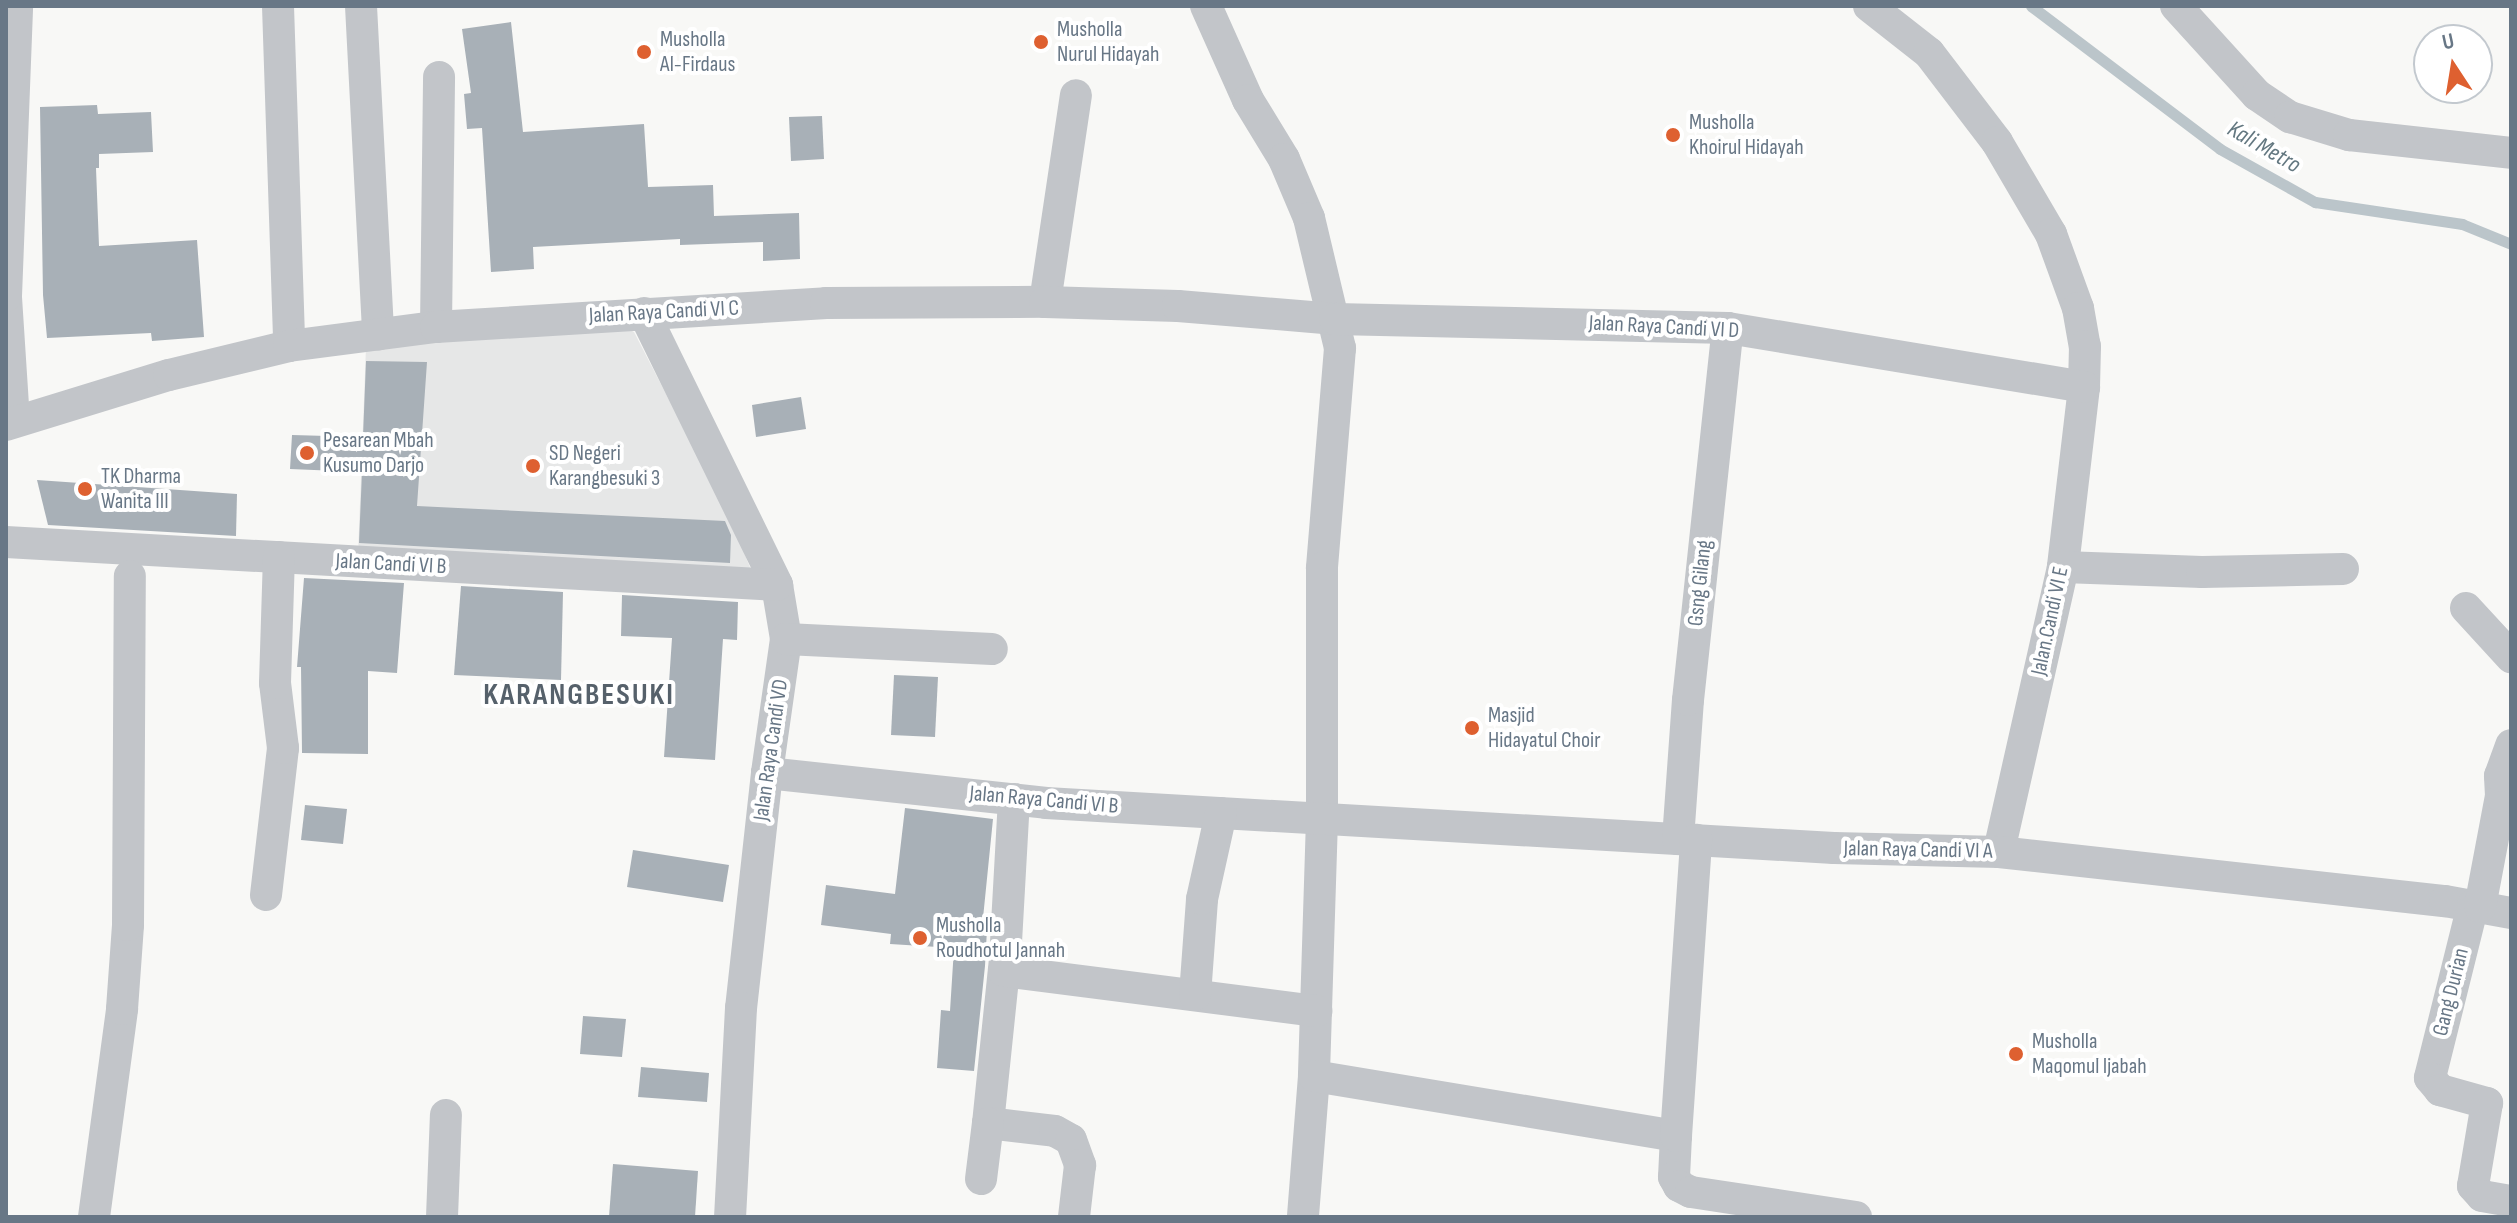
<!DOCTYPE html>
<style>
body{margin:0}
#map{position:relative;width:2517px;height:1223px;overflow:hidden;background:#f8f8f6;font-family:"Sofia Sans Condensed",sans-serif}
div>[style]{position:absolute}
.built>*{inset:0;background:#e6e7e7}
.stream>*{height:11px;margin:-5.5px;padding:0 5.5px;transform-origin:5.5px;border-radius:5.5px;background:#bbc5ca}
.building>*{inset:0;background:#a8b0b7}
.street>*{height:32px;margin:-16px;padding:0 16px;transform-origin:16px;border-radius:16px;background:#c2c5c9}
.dots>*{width:22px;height:22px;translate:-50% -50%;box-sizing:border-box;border:4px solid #fff;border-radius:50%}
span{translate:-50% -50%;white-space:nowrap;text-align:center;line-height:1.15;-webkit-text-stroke:8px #fff;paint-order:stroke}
.poi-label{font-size:22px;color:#687786}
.left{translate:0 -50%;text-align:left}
.street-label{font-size:22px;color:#687786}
.water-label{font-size:24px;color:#647881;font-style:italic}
.district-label{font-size:30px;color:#56616b;font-weight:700;letter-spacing:2px}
.frame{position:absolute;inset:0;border:8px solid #687786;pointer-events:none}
.north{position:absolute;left:2413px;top:24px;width:80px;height:80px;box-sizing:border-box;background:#fff;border:2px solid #c3c9cf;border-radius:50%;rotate:348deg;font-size:22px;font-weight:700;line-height:32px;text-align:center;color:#687786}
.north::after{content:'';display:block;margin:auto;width:28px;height:36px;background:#de6030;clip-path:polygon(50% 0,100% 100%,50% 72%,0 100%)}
</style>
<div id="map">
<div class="built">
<div style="clip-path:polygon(623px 327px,634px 332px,732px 522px,751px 570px,358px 555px,366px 347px)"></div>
</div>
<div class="stream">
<div style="left:2031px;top:6px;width:237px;rotate:37.1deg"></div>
<div style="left:2220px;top:149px;width:109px;rotate:29.2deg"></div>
<div style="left:2315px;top:202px;width:149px;rotate:8.5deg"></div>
<div style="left:2462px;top:224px;width:53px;rotate:22.2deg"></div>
</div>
<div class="building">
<div style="clip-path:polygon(511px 22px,523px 132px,644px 124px,648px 187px,713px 185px,714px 216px,799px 213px,800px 259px,763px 261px,763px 242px,680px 245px,680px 239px,533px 247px,534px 269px,491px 272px,482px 128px,467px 129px,464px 94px,471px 93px,462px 29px)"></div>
<div style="clip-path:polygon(97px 105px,98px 114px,151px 112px,153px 152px,99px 154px,99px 168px,96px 168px,99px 246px,197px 240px,204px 337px,152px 341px,151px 333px,47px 338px,43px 295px,40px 107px)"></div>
<div style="clip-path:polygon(822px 116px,824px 159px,791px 161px,789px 117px)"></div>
<div style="clip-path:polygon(366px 361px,427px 362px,417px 506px,725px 521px,731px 535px,730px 563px,359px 543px,362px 472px,290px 469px,292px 435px,363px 437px)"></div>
<div style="clip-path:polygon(801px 397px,806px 429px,756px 437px,752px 405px)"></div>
<div style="clip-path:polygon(37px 480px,237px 494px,236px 536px,48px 525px)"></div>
<div style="clip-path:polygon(304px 578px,404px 583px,397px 673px,368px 671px,368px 754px,302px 753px,301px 667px,297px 667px)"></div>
<div style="clip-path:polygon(461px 586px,563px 592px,561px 680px,454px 675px)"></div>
<div style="clip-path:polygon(622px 595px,738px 602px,737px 640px,723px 639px,715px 760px,664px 757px,672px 638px,621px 636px)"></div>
<div style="clip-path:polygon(894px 675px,938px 677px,935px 737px,891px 735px)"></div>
<div style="clip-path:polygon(305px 805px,347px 809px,343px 844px,301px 840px)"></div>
<div style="clip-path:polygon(905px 808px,993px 819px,982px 928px,987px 929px,985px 966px,974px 1071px,937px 1068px,941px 1010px,950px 1011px,954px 948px,890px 944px,891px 934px,821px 925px,826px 885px,895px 894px)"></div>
<div style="clip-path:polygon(633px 850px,729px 865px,723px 902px,627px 887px)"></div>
<div style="clip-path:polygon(583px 1016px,626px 1019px,622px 1057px,580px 1054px)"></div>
<div style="clip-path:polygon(641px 1067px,709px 1073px,707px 1102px,638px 1097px)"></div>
<div style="clip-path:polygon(613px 1164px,698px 1171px,695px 1217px,609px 1217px)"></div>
</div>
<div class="street">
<div style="left:278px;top:6px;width:340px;rotate:88.1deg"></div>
<div style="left:361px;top:6px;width:329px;rotate:87deg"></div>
<div style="left:1206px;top:6px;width:103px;rotate:65.9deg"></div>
<div style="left:1248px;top:100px;width:69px;rotate:58.6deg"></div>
<div style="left:1284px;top:159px;width:64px;rotate:67deg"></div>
<div style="left:1309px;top:218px;width:134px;rotate:76.6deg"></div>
<div style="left:1340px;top:348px;width:221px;rotate:94.7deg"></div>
<div style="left:1322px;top:568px;width:251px;rotate:90deg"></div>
<div style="left:1322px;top:819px;width:257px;rotate:91.8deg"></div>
<div style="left:1314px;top:1076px;width:141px;rotate:94.5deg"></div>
<div style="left:1869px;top:6px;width:76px;rotate:38.1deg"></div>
<div style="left:1929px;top:53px;width:112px;rotate:52.6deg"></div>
<div style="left:1997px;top:142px;width:107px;rotate:59.6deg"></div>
<div style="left:2051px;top:234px;width:79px;rotate:70deg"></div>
<div style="left:2078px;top:308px;width:39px;rotate:80deg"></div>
<div style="left:2085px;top:346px;width:41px;rotate:91.4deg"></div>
<div style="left:2084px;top:387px;width:181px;rotate:96.7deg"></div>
<div style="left:2063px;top:567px;width:292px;rotate:102.7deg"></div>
<div style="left:2176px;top:6px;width:120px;rotate:47.7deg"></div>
<div style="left:2257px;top:95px;width:40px;rotate:34deg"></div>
<div style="left:2290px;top:117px;width:62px;rotate:17deg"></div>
<div style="left:2349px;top:135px;width:163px;rotate:6.3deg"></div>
<div style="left:1045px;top:302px;width:209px;rotate:-81.5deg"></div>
<div style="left:644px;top:313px;width:303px;rotate:63.9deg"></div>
<div style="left:777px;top:585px;width:55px;rotate:80.5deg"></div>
<div style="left:786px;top:639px;width:135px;rotate:98.1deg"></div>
<div style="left:767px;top:773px;width:236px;rotate:96.3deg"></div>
<div style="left:741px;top:1008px;width:209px;rotate:93deg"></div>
<div style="left:436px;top:327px;width:250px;rotate:-89.3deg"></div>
<div style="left:14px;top:421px;width:125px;rotate:-93.7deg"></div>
<div style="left:6px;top:296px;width:290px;rotate:-87.8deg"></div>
<div style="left:6px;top:425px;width:170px;rotate:-17.1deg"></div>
<div style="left:169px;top:375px;width:123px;rotate:-13.6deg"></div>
<div style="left:289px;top:346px;width:148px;rotate:-7.4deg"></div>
<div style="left:436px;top:327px;width:391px;rotate:-3.5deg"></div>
<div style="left:826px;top:303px;width:219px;rotate:-0.3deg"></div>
<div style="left:1045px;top:302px;width:133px;rotate:1.7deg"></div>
<div style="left:1178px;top:306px;width:158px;rotate:4.7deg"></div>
<div style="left:1335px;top:319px;width:393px;rotate:1.3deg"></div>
<div style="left:1728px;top:328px;width:361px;rotate:9.4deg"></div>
<div style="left:6px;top:542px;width:772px;rotate:3.19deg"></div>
<div style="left:2063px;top:567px;width:139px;rotate:2.1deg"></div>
<div style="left:2202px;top:572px;width:141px;rotate:-1.2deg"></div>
<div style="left:2466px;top:608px;width:67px;rotate:47.4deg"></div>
<div style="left:786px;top:639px;width:206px;rotate:2.8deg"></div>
<div style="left:767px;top:773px;width:281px;rotate:6.1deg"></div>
<div style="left:1046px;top:803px;width:789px;rotate:3.27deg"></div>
<div style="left:1834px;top:848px;width:165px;rotate:1.4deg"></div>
<div style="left:1999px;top:852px;width:449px;rotate:6.3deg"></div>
<div style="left:2445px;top:901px;width:67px;rotate:10.3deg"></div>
<div style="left:1014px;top:799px;width:160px;rotate:93.2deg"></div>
<div style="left:1005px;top:959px;width:165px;rotate:95.9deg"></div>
<div style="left:988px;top:1123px;width:67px;rotate:6.8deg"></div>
<div style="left:1055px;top:1131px;width:18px;rotate:29deg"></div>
<div style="left:1071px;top:1140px;width:27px;rotate:70deg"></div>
<div style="left:1080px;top:1165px;width:52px;rotate:96.6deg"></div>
<div style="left:1678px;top:839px;width:139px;rotate:-85.9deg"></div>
<div style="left:1688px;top:700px;width:374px;rotate:-83.9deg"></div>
<div style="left:266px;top:895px;width:148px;rotate:-83.4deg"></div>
<div style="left:283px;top:748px;width:65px;rotate:-97deg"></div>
<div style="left:275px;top:683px;width:126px;rotate:-88.2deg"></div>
<div style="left:2473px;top:905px;width:178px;rotate:104deg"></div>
<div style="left:2430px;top:1078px;width:16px;rotate:50deg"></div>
<div style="left:2440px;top:1090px;width:49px;rotate:15.5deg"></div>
<div style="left:2487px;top:1103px;width:84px;rotate:99.6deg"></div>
<div style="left:2473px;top:1186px;width:13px;rotate:48deg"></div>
<div style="left:2482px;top:1196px;width:29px;rotate:10deg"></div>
<div style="left:2480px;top:907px;width:113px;rotate:-79.3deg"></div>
<div style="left:2501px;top:796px;width:20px;rotate:-93deg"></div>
<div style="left:2500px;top:776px;width:33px;rotate:-70deg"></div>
<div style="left:1004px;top:971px;width:315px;rotate:7.3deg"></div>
<div style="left:1195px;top:995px;width:96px;rotate:-85.8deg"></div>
<div style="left:1202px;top:899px;width:88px;rotate:-77.5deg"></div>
<div style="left:1314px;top:1076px;width:367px;rotate:9.4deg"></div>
<div style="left:1676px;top:1136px;width:41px;rotate:92.8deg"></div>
<div style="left:1674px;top:1177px;width:10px;rotate:61deg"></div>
<div style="left:1679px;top:1186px;width:13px;rotate:27deg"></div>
<div style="left:1691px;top:1192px;width:167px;rotate:8.6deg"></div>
<div style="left:1676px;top:1136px;width:297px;rotate:-86.1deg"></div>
<div style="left:981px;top:1179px;width:56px;rotate:-82.9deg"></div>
<div style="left:94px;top:1217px;width:210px;rotate:-82.3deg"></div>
<div style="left:122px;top:1009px;width:84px;rotate:-85.9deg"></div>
<div style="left:128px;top:925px;width:349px;rotate:-89.7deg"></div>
<div style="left:442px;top:1217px;width:102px;rotate:-87.8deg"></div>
</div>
<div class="dots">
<div style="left:1041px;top:42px;background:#de6030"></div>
<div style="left:644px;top:52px;background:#de6030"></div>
<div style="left:1673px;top:135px;background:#de6030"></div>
<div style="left:307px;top:453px;background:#de6030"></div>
<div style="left:533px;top:466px;background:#de6030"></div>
<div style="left:85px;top:489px;background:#de6030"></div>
<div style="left:1472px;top:728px;background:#de6030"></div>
<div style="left:920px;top:938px;background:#de6030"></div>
<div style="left:2016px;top:1054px;background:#de6030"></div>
</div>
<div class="poi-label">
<span class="left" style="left:1057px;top:42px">Musholla<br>Nurul Hidayah</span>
<span class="left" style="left:660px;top:52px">Musholla<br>Al-Firdaus</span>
<span class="left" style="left:1689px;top:135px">Musholla<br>Khoirul Hidayah</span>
<span class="left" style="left:323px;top:453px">Pesarean Mbah<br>Kusumo Darjo</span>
<span class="left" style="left:549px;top:466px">SD Negeri<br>Karangbesuki 3</span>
<span class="left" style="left:101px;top:489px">TK Dharma<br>Wanita III</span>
<span class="left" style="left:1488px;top:728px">Masjid<br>Hidayatul Choir</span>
<span class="left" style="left:936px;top:938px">Musholla<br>Roudhotul Jannah</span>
<span class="left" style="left:2032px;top:1054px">Musholla<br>Maqomul Ijabah</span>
</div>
<div class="street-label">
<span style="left:664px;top:312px;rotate:-3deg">Jalan Raya Candi VI C</span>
<span style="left:1664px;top:327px;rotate:3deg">Jalan Raya Candi VI D</span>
<span style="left:391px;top:564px;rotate:3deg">Jalan Candi VI B</span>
<span style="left:1700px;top:583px;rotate:-84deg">Gsng Gilang</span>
<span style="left:2050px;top:621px;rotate:-78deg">Jalan.Candi VI E</span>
<span style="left:771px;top:750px;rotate:-82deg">Jalan Raya Candi VD</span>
<span style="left:1044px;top:800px;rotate:5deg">Jalan Raya Candi VI B</span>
<span style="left:1918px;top:850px;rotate:1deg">Jalan Raya Candi VI A</span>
<span style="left:2451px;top:992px;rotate:-76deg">Gang Durian</span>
</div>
<div class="water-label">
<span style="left:2264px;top:147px;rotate:30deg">Kali Metro</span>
</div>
<div class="district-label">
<span style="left:579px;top:695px">KARANGBESUKI</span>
</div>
<div class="frame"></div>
<div class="north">U</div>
</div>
